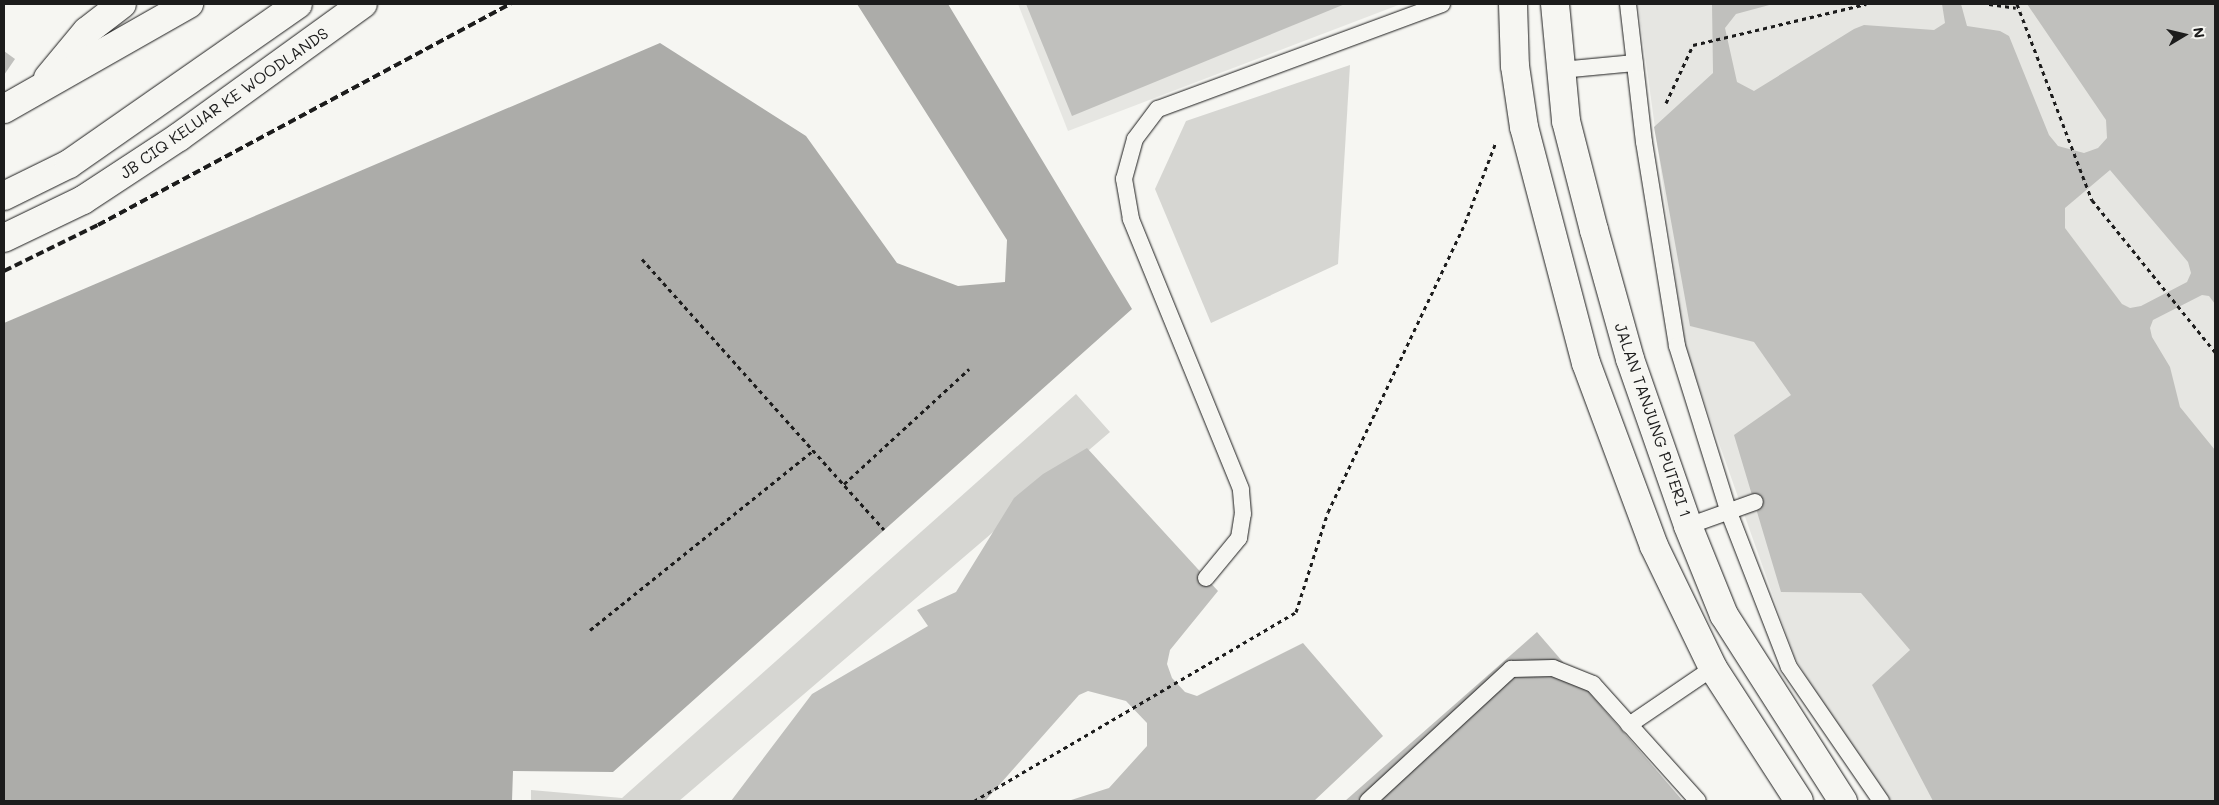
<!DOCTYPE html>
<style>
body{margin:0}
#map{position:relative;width:2219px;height:805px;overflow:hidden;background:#f6f6f2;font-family:Mali,sans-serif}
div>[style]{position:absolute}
.built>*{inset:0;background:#e6e6e2}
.green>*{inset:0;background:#d6d6d2}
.water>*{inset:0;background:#acaca9}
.building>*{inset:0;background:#c0c0bd}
.path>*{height:3px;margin-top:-1.5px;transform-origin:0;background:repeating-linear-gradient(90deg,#1c1c1c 0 4px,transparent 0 8px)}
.roads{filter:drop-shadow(0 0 1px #1c1c1c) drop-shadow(0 0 1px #1c1c1c)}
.service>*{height:16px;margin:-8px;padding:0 8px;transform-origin:8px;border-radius:8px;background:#f6f6f2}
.minor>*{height:28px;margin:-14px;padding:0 14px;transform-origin:14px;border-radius:14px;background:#f6f6f2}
.trunk>*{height:28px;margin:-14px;padding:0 14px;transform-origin:14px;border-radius:14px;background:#f6f6f2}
.rail>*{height:4px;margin-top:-2px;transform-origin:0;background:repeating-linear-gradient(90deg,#1c1c1c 0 8px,transparent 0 12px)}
span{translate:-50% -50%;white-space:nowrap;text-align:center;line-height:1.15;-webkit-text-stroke:4.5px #f6f6f2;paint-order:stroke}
.street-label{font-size:16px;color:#1c1c1c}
.frame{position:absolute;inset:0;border:5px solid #1c1c1c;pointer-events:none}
.north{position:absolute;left:2159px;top:10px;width:50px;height:50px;-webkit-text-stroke:4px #f6f6f2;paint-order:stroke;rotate:81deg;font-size:14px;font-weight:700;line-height:20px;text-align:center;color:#1c1c1c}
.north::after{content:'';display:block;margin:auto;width:18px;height:22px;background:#1c1c1c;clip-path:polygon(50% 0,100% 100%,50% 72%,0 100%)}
</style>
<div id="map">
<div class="built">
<div style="clip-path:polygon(1018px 4px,1401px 4px,1068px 131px)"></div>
<div style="clip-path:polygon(1638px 4px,2215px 4px,2215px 801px,1882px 801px,1795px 658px,1685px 347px)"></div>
</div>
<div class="green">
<div style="clip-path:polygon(1350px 65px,1338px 264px,1211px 323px,1155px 189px,1186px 121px)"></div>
<div style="clip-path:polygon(1076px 394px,1110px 432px,679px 801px,531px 801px,531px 790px,622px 798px)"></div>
</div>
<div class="water">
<div style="clip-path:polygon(857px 4px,948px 4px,1132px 309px,613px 772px,513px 771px,512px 801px,4px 801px,4px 323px,660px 43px,806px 136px,897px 263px,958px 286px,1005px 282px,1007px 240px)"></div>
</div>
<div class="building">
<div style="clip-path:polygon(1026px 4px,1345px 4px,1072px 116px)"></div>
<div style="clip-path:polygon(evenodd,1712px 4px,1773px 4px,1736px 14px,1725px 28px,1737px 82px,1754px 91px,1854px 29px,1864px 25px,1934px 30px,1945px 23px,1942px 4px,1961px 4px,1967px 26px,2000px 31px,2009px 36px,2049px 135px,2058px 146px,2084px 153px,2098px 148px,2107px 138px,2106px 120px,2027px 4px,2215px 4px,2215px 304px,2209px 296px,2202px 295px,2153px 320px,2150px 328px,2152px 337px,2170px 367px,2180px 407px,2215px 450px,2215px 801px,1933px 801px,1872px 685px,1910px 650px,1861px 593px,1781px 592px,1734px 435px,1791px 395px,1754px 342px,1690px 326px,1654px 127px,1713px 73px,1712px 4px,2110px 170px,2188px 262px,2191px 273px,2187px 282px,2141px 306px,2130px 308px,2122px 304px,2065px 228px,2065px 208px,2110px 170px)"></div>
<div style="clip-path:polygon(4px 51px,15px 59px,4px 75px)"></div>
<div style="clip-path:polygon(1087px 448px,1218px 591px,1170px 650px,1167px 664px,1172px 678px,1185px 692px,1197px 696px,1303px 643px,1383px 736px,1314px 801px,1068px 801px,1109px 788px,1147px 746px,1147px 723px,1126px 701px,1088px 691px,1079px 695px,985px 801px,731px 801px,812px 694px,928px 626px,917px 610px,956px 592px,1014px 498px,1043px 474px)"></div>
<div style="clip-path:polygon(1537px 632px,1683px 801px,1345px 801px)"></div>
</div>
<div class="path">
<div style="left:1989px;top:4px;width:27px;rotate:8deg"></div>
<div style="left:2017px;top:4px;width:210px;rotate:69.1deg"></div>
<div style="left:2092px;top:200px;width:196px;rotate:51deg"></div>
<div style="left:1666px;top:103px;width:64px;rotate:-65deg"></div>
<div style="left:1693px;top:45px;width:178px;rotate:-13.3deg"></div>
<div style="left:642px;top:259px;width:363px;rotate:48.2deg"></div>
<div style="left:844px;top:484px;width:170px;rotate:-42.6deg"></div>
<div style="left:590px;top:630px;width:287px;rotate:-38.8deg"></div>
<div style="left:974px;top:801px;width:373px;rotate:-30.4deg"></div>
<div style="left:1296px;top:612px;width:105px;rotate:-72.3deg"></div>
<div style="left:1328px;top:512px;width:320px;rotate:-64.6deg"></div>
<div style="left:1465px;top:223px;width:87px;rotate:-69.1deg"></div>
</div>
<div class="roads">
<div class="service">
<div style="left:1628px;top:4px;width:139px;rotate:83.4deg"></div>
<div style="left:1644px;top:142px;width:207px;rotate:80.8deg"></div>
<div style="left:1677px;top:346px;width:172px;rotate:72.7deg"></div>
<div style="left:1728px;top:510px;width:168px;rotate:68.8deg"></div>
<div style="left:1789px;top:667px;width:163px;rotate:55.5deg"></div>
<div style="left:1561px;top:70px;width:74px;rotate:-5.4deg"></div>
<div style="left:1688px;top:526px;width:71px;rotate:-19.7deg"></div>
<div style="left:1206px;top:578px;width:52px;rotate:-50.5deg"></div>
<div style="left:1239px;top:538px;width:24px;rotate:-81deg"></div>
<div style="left:1243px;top:514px;width:25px;rotate:-95deg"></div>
<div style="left:1241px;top:489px;width:292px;rotate:-112.2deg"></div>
<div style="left:1131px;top:219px;width:41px;rotate:-99.9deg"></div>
<div style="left:1124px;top:179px;width:41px;rotate:-74.6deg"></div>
<div style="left:1135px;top:139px;width:38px;rotate:-53deg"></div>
<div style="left:1158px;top:109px;width:303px;rotate:-20.3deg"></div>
<div style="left:1629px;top:725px;width:102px;rotate:-34.2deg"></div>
<div style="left:1368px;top:801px;width:195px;rotate:-42.7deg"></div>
<div style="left:1511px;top:669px;width:42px;rotate:-1.4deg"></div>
<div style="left:1553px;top:668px;width:43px;rotate:21.8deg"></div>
<div style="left:1593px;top:684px;width:157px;rotate:48.1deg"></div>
</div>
<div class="minor">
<div style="left:1513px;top:4px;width:62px;rotate:88.2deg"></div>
<div style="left:1515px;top:66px;width:62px;rotate:81.6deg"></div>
<div style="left:1524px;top:127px;width:244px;rotate:75.3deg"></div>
<div style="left:1586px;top:363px;width:195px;rotate:69.6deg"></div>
<div style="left:1654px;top:546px;width:136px;rotate:64.2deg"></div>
<div style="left:1713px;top:668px;width:158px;rotate:57.1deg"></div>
<div style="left:1555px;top:4px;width:118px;rotate:84.6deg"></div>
<div style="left:1566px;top:121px;width:113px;rotate:75.6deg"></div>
<div style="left:1594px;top:230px;width:134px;rotate:74.4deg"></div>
<div style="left:1630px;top:359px;width:177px;rotate:70.8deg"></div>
<div style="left:1688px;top:526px;width:96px;rotate:68deg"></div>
<div style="left:1724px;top:615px;width:221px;rotate:57.4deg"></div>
</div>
<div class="trunk">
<div style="left:48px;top:78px;width:61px;rotate:-50.3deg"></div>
<div style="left:87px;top:31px;width:44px;rotate:-37.6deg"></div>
<div style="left:4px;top:109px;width:213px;rotate:-29.6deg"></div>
<div style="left:4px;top:196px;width:72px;rotate:-26.2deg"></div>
<div style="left:69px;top:164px;width:279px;rotate:-34.9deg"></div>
<div style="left:4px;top:238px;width:88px;rotate:-25.7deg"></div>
<div style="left:83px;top:200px;width:115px;rotate:-33.3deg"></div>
<div style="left:179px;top:137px;width:227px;rotate:-35.9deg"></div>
</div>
</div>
<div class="rail">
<div style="left:4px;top:271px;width:105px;rotate:-26.1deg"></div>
<div style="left:98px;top:225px;width:468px;rotate:-28.2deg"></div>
</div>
<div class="street-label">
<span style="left:224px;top:103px;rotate:-35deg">JB CIQ KELUAR KE WOODLANDS</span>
<span style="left:1653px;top:420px;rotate:71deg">JALAN TANJUNG PUTERI 1</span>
</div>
<div class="frame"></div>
<div class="north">N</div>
</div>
